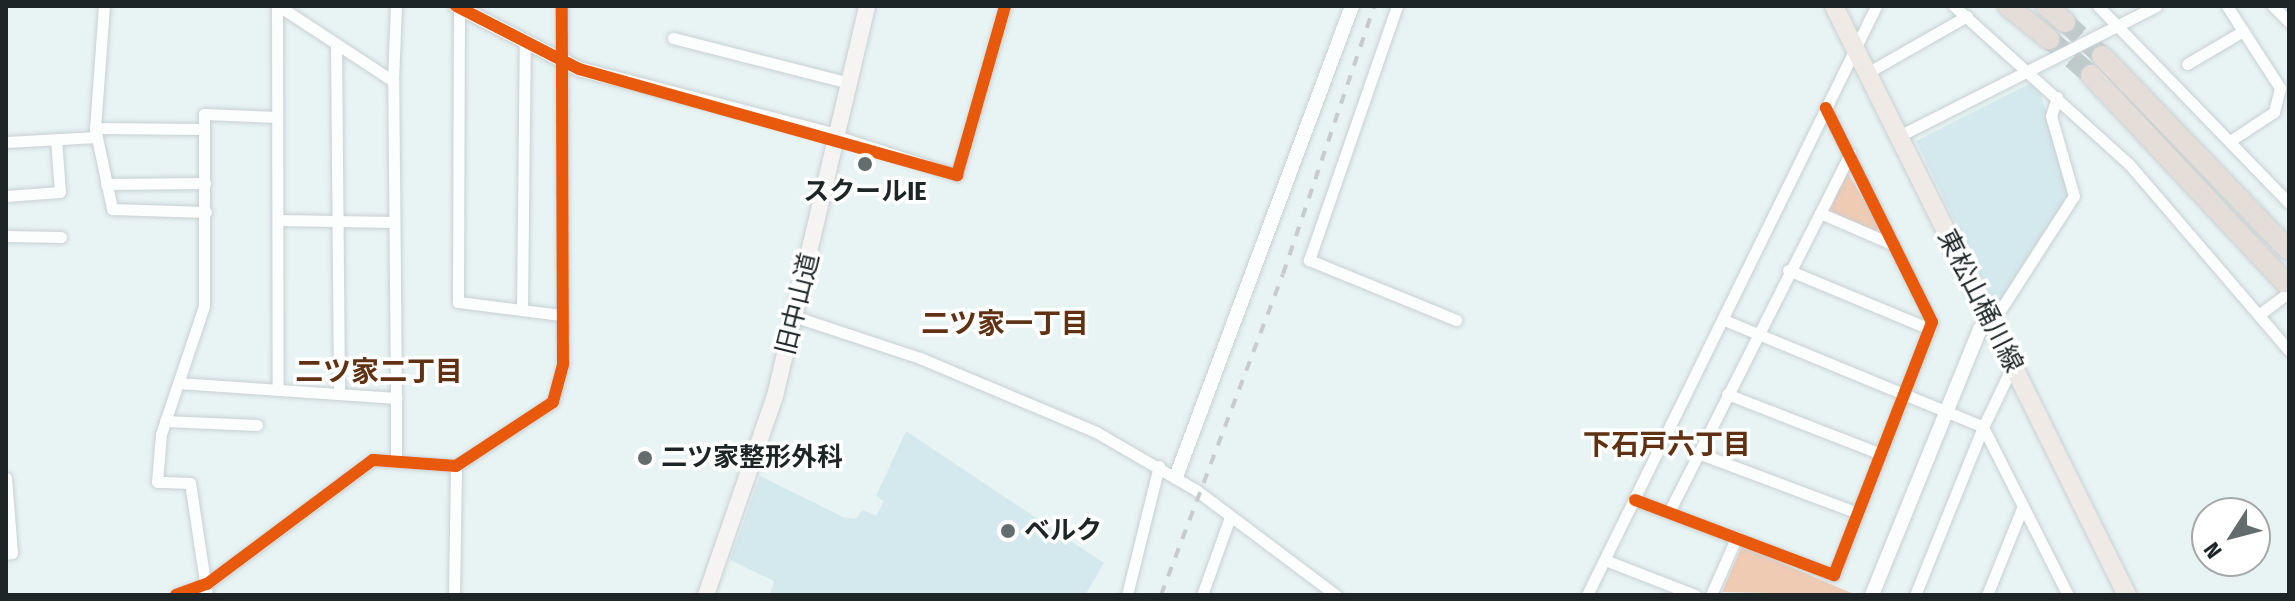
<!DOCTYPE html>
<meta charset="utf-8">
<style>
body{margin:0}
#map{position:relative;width:2295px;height:601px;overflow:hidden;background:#e8f3f4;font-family:"Fira Sans Condensed","Noto Sans JP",sans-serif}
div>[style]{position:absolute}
.built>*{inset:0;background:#d4e9ed}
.green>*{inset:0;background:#efcbb4}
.motorway-tunnel>*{height:20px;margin-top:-10px;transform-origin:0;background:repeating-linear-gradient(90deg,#bfcacb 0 20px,transparent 0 30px)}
.roads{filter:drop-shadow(0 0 2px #c8d0d2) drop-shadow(0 0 2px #c8d0d2)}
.minor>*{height:11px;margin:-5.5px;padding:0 5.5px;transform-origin:5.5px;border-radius:5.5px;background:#fcfdfd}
.tertiary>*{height:14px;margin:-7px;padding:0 7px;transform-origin:7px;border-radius:7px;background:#fcfdfd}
.secondary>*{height:16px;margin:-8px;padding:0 8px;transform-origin:8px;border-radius:8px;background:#f5f4f2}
.primary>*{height:18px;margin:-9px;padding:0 9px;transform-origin:9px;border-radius:9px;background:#efeae6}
.motorway>*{height:20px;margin:-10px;padding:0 10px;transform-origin:10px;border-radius:10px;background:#e5ded8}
.rail>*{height:4px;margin-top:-2px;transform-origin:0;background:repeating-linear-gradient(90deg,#c8cbcb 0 10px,transparent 0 20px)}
.cycleway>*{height:12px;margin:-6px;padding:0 6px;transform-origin:6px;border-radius:6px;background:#e8590c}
.dots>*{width:22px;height:22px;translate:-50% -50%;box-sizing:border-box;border:4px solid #fff;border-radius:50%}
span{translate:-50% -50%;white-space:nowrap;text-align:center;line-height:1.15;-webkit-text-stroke:7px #fff;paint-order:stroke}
.poi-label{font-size:26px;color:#1d2526;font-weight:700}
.left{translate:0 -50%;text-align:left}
.street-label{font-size:26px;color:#1d2526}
.neighbourhood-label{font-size:28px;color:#603112;font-weight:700}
.frame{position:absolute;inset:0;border:8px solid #1d2526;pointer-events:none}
.north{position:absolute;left:2191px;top:497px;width:80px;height:80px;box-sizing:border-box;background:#fff;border:2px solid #a5a8a8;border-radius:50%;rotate:234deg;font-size:22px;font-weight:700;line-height:32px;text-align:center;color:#1d2526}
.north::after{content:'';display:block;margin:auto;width:28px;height:36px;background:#646d6e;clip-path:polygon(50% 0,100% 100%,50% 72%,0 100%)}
</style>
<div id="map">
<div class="built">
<div style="clip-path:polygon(2037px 80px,2069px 193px,1996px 307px,1916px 141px)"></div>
<div style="clip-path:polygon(906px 431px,1104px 563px,1085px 595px,770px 595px,774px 581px,730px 560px,760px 476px,843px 517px,856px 519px,863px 510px,876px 516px,884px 501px,876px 496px)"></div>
</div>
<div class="green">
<div style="clip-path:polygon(1846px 170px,1880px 227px,1876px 231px,1829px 213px)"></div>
<div style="clip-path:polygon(1742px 546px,1856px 595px,1722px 592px)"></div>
</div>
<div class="motorway-tunnel">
<div style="left:2065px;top:22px;width:50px;rotate:42.6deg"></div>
<div style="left:2049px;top:39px;width:55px;rotate:40.6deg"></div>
</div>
<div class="roads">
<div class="minor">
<div style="left:104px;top:6px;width:122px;rotate:94.2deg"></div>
<div style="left:95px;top:128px;width:83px;rotate:78.1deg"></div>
<div style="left:112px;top:209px;width:94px;rotate:1.8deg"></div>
<div style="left:277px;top:6px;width:383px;rotate:89.9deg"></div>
<div style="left:1397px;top:6px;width:269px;rotate:109.1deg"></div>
<div style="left:1309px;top:260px;width:159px;rotate:22.2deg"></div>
<div style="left:1954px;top:6px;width:236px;rotate:42.1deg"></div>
<div style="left:2129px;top:164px;width:246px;rotate:49.4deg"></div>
<div style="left:2098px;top:6px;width:274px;rotate:45.9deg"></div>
<div style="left:2227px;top:6px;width:98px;rotate:57.1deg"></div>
<div style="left:2280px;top:88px;width:25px;rotate:104deg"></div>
<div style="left:2274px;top:112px;width:49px;rotate:146.6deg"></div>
<div style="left:2273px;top:6px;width:23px;rotate:45deg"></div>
<div style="left:459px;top:7px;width:295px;rotate:90.2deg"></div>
<div style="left:458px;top:302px;width:104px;rotate:7.2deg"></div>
<div style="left:673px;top:38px;width:182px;rotate:14.3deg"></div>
<div style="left:336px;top:44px;width:349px;rotate:89.5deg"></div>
<div style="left:2187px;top:64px;width:65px;rotate:-30.5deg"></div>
<div style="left:1867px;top:73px;width:115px;rotate:-29.7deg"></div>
<div style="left:393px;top:81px;width:75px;rotate:-87.7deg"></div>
<div style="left:95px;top:128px;width:108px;rotate:0.5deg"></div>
<div style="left:836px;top:136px;width:127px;rotate:17.9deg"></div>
<div style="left:957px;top:175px;width:176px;rotate:-74.1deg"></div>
<div style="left:1897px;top:137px;width:290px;rotate:-26.8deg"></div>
<div style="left:6px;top:142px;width:91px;rotate:-3.1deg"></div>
<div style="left:106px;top:184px;width:99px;rotate:-0.6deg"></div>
<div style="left:6px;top:196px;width:54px;rotate:-4.2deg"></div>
<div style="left:60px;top:192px;width:53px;rotate:-94.3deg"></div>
<div style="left:1820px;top:213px;width:78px;rotate:23.3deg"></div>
<div style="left:278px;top:220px;width:116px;rotate:1deg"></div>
<div style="left:6px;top:236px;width:55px;rotate:1deg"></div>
<div style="left:1788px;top:270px;width:154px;rotate:22.6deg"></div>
<div style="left:522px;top:310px;width:265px;rotate:-89.4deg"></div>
<div style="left:2260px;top:314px;width:36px;rotate:-37deg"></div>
<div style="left:796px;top:317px;width:131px;rotate:18.3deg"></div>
<div style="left:920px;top:358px;width:191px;rotate:22.8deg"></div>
<div style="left:1096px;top:432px;width:116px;rotate:30.1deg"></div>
<div style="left:1196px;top:490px;width:175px;rotate:36.9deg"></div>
<div style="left:1724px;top:320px;width:280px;rotate:22.4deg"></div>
<div style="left:1983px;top:427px;width:181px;rotate:112deg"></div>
<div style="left:1992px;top:323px;width:151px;rotate:-57.2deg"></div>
<div style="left:2074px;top:196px;width:83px;rotate:-106deg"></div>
<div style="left:2051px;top:116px;width:20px;rotate:-72deg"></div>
<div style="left:2013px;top:365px;width:69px;rotate:115.8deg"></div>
<div style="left:1983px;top:427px;width:188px;rotate:63.2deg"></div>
<div style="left:178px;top:383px;width:219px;rotate:3.9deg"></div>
<div style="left:396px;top:398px;width:317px;rotate:-90.5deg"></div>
<div style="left:393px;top:81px;width:136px;rotate:-146.7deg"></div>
<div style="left:1727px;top:394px;width:165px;rotate:21.3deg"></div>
<div style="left:165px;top:421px;width:92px;rotate:2.5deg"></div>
<div style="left:1698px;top:453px;width:171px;rotate:20.6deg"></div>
<div style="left:396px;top:461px;width:63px;rotate:-90deg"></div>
<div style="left:6px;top:478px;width:75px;rotate:85.4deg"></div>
<div style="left:12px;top:553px;width:6px;rotate:171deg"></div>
<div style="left:1635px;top:500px;width:213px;rotate:20.7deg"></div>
<div style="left:1834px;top:575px;width:271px;rotate:-68.8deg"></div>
<div style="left:1932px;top:322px;width:239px;rotate:-116.4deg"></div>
<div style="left:1669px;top:512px;width:402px;rotate:-63.2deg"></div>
<div style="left:1605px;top:560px;width:97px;rotate:21.3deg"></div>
<div style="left:176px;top:595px;width:33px;rotate:-20deg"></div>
<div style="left:207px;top:584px;width:207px;rotate:-36.8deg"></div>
<div style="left:373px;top:460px;width:83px;rotate:4.1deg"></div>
<div style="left:456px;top:466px;width:116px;rotate:-33.4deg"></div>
<div style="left:553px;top:402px;width:39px;rotate:-75deg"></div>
<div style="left:563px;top:364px;width:358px;rotate:-90.2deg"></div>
<div style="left:207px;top:595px;width:113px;rotate:-98.6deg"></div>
<div style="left:190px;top:483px;width:33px;rotate:-178deg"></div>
<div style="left:157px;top:482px;width:48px;rotate:-85.2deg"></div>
<div style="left:161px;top:434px;width:135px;rotate:-71.4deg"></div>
<div style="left:204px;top:306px;width:192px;rotate:-90deg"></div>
<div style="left:204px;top:114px;width:73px;rotate:2.4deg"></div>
<div style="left:454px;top:595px;width:129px;rotate:-89.1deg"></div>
<div style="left:1127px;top:595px;width:133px;rotate:-76.1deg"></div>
<div style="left:1202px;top:595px;width:80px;rotate:-70.2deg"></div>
<div style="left:1587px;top:595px;width:656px;rotate:-63.86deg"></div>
<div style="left:1711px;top:595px;width:64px;rotate:-66.2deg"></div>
<div style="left:1987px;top:595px;width:96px;rotate:-68deg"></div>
</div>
<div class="tertiary">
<div style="left:456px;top:6px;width:138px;rotate:27.1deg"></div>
<div style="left:579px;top:69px;width:266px;rotate:14.6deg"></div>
<div style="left:1176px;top:477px;width:503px;rotate:-69.51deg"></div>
<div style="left:1872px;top:595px;width:287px;rotate:-67.9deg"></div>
<div style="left:1980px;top:329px;width:13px;rotate:-27deg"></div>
</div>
<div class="secondary">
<div style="left:706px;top:595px;width:211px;rotate:-70.9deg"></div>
<div style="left:775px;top:396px;width:401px;rotate:-76.7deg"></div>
</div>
<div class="primary">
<div style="left:1834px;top:6px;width:658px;rotate:63.55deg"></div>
</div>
<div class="motorway">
<div style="left:2008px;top:6px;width:53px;rotate:38.8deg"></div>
<div style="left:2046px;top:6px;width:25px;rotate:40deg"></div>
<div style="left:2102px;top:56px;width:269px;rotate:46.1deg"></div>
<div style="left:2091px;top:75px;width:284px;rotate:46.9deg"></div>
</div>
</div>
<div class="rail">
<div style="left:1161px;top:595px;width:343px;rotate:-69.2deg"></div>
<div style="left:1283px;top:274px;width:283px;rotate:-71.2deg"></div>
</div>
<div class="cycleway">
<div style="left:456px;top:6px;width:138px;rotate:27.1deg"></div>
<div style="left:579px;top:69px;width:393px;rotate:15.7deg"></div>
<div style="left:957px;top:175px;width:176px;rotate:-74.1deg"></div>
<div style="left:1635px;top:500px;width:213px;rotate:20.7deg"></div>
<div style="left:1834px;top:575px;width:271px;rotate:-68.8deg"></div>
<div style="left:1932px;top:322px;width:239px;rotate:-116.4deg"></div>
<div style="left:176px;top:595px;width:33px;rotate:-20deg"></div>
<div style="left:207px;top:584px;width:207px;rotate:-36.8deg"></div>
<div style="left:373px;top:460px;width:83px;rotate:4.1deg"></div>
<div style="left:456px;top:466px;width:116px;rotate:-33.4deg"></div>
<div style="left:553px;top:402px;width:39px;rotate:-75deg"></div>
<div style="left:563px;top:364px;width:358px;rotate:-90.2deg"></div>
</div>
<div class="dots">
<div style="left:865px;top:164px;background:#646d6e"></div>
<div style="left:645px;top:458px;background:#646d6e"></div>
<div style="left:1008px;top:531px;background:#646d6e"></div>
</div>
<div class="poi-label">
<span style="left:865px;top:192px">スクールIE</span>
<span class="left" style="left:661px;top:458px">二ツ家整形外科</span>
<span class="left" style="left:1024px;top:531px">ベルク</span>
</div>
<div class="street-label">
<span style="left:1980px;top:301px;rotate:63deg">東松山桶川線</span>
<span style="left:798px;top:304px;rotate:-76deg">旧中山道</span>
</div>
<div class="neighbourhood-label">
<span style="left:1005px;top:324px">二ツ家一丁目</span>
<span style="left:379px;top:372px">二ツ家二丁目</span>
<span style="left:1667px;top:445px">下石戸六丁目</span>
</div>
<div class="frame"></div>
<div class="north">N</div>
</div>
